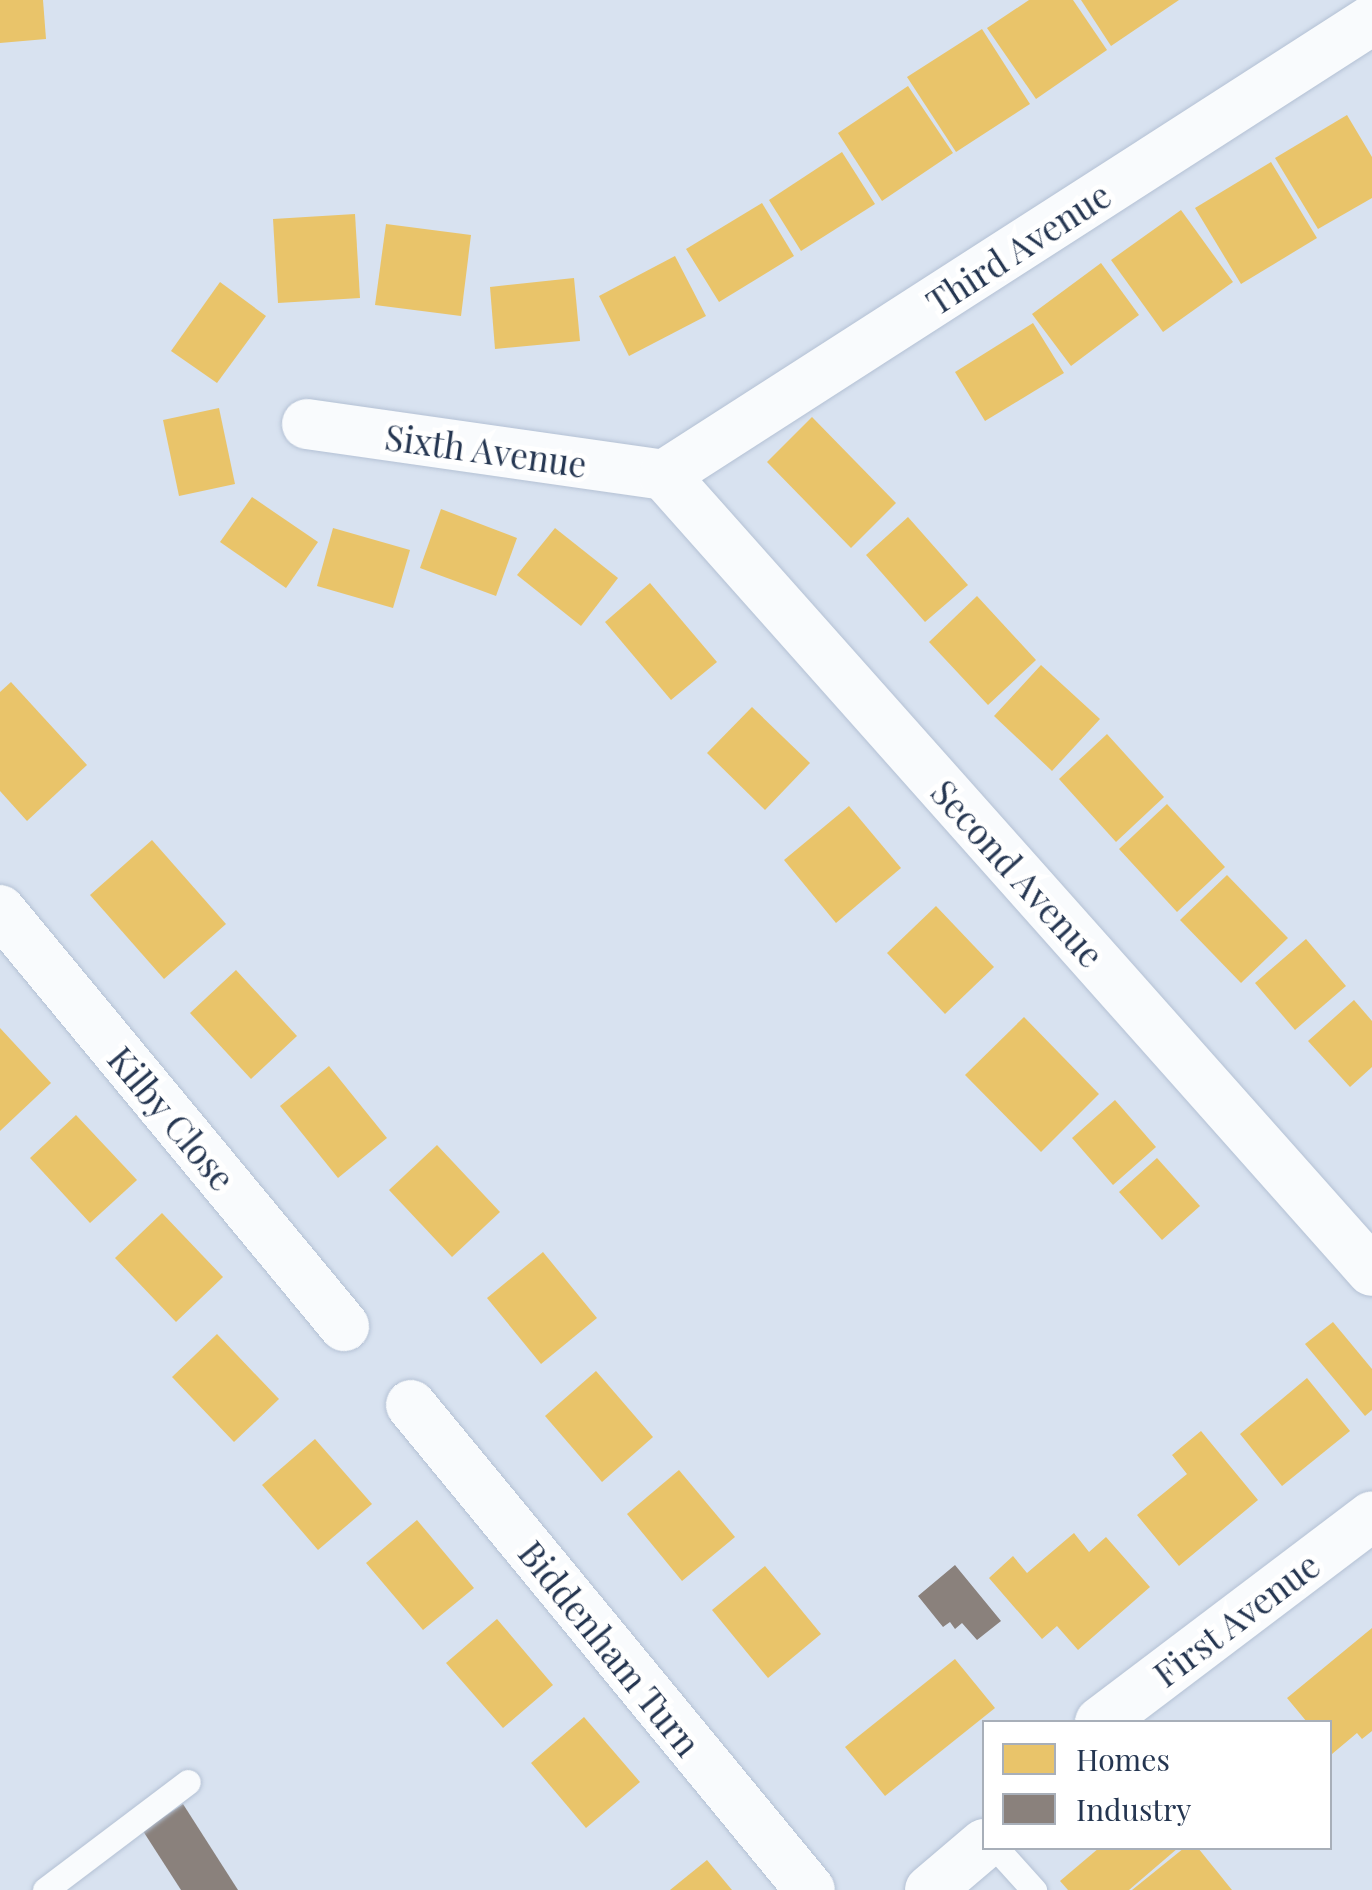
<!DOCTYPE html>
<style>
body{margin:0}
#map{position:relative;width:1372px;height:1890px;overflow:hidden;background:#d8e2f0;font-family:"Playfair Display",serif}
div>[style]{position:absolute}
.homes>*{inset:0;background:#e9c46a}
.industry>*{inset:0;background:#8a817c}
.roads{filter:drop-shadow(0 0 2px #b4c1d4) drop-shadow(0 0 2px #b4c1d4)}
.lane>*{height:25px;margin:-12.5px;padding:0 12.5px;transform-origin:12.5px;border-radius:12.5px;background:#f9fbfd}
.street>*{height:50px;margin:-25px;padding:0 25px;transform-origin:25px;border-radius:25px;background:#f9fbfd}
span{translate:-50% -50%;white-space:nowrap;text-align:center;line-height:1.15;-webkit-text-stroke:10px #fff;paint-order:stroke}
.street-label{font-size:35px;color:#253651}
.legend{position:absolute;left:982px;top:1720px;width:350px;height:130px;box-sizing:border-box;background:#fff;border:2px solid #a8afb9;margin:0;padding:12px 18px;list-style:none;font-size:30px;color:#253651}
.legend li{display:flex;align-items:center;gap:20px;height:50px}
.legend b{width:50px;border:2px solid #a8afb9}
</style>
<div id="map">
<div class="homes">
<div style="clip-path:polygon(0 0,43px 0,46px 39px,0 43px)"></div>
<div style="clip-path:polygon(1029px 0,1073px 0,1107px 50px,1036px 99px,987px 28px)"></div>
<div style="clip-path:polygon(1081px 0,1179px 0,1111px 46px)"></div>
<div style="clip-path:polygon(982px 29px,1030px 104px,956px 152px,907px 77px)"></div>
<div style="clip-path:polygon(908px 86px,953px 153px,882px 201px,838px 133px)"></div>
<div style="clip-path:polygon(1347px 115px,1372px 157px,1372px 198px,1318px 229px,1275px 158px)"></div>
<div style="clip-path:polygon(842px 152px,875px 204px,801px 251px,769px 200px)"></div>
<div style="clip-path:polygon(1271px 162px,1317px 238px,1241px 284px,1195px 208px)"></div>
<div style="clip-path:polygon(762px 203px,794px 256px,719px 302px,686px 249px)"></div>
<div style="clip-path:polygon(1181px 210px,1233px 282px,1163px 332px,1111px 260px)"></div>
<div style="clip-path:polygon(355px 214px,360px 298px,278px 303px,273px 219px)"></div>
<div style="clip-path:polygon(386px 224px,471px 235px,461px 316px,375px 305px)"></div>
<div style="clip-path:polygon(675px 256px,706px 316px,629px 356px,599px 296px)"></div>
<div style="clip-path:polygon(1101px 263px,1139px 315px,1071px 366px,1032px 314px)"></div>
<div style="clip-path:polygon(574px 278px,580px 341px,495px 349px,490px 287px)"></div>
<div style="clip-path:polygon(220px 282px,266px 316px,217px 383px,171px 351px)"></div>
<div style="clip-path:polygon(1033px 323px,1064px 373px,985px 421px,955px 372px)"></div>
<div style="clip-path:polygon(219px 408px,235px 484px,179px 496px,163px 420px)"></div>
<div style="clip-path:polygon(812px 417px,896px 503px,851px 548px,767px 462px)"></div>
<div style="clip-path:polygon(252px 497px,318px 542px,286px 588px,220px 542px)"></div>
<div style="clip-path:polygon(441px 509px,517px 538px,496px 596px,420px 568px)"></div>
<div style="clip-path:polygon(908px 517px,968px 585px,925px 622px,866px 555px)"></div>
<div style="clip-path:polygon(333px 528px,410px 550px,393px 608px,317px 586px)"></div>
<div style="clip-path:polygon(555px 528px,618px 578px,581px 626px,517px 575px)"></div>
<div style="clip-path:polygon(650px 583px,717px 662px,671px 700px,605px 622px)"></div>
<div style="clip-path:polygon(977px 596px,1036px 660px,988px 705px,929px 642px)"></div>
<div style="clip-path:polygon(1041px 665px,1100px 719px,1052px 771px,994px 716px)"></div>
<div style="clip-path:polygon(11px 682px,87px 765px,27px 821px,0 791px,0 692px)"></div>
<div style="clip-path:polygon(752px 707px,810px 763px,765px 810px,707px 753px)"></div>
<div style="clip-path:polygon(1107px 734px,1164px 797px,1116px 842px,1059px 779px)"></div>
<div style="clip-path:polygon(1167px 804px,1225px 867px,1177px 912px,1119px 849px)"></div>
<div style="clip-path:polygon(849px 806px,901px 868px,836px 923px,784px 860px)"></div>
<div style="clip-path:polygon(152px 840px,226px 924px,164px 979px,90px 895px)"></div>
<div style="clip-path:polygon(1227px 875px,1288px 938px,1241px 983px,1180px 920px)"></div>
<div style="clip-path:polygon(936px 906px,994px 967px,945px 1014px,887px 953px)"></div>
<div style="clip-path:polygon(1306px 939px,1346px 986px,1295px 1030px,1255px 983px)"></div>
<div style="clip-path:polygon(236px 970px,297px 1036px,251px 1079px,190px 1013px)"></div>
<div style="clip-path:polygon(1354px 1000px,1372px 1021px,1372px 1067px,1350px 1087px,1308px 1041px)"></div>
<div style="clip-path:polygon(1024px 1017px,1099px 1094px,1041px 1152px,965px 1075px)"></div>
<div style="clip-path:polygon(0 1028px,51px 1083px,0 1131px)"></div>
<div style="clip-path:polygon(329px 1066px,387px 1138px,338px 1178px,280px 1106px)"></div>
<div style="clip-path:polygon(1115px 1100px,1156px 1147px,1113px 1185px,1072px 1138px)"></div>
<div style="clip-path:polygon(76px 1115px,137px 1180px,90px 1223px,30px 1158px)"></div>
<div style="clip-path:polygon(437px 1145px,500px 1212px,452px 1257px,389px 1190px)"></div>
<div style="clip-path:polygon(1157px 1158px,1200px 1206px,1162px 1240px,1119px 1192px)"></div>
<div style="clip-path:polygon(162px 1213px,223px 1277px,176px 1322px,115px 1258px)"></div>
<div style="clip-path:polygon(543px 1252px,597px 1318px,541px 1364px,487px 1298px)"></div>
<div style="clip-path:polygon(1333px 1322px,1372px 1369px,1372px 1410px,1365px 1416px,1305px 1344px)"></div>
<div style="clip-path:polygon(217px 1334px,279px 1399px,234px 1442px,172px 1377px)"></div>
<div style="clip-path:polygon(596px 1371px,653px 1437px,602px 1482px,545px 1416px)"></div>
<div style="clip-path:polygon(1307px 1378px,1350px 1431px,1282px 1486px,1240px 1434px)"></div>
<div style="clip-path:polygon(1201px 1431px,1258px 1500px,1179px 1566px,1137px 1515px,1187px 1474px,1172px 1455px)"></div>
<div style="clip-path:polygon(315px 1439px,372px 1504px,318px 1550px,262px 1485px)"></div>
<div style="clip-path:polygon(679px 1470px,735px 1537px,682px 1581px,627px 1514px)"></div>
<div style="clip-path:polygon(417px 1520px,474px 1588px,423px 1630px,366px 1563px)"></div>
<div style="clip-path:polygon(1074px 1533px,1089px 1552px,1106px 1537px,1150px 1587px,1078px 1650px,1057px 1626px,1042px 1639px,989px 1578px,1013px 1556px,1027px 1573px)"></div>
<div style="clip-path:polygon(765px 1566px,821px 1634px,768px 1678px,712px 1610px)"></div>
<div style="clip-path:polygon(497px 1619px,553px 1685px,503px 1728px,446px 1663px)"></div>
<div style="clip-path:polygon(1372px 1628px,1372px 1731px,1362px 1739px,1357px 1733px,1332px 1754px,1330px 1722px,1307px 1722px,1287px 1698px)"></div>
<div style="clip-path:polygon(955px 1659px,995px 1708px,885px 1796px,845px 1747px)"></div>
<div style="clip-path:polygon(584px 1717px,640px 1782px,586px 1828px,531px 1763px)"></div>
<div style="clip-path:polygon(1099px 1848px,1178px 1848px,1129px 1890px,1068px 1890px,1060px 1881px)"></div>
<div style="clip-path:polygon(1184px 1848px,1198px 1848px,1232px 1890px,1132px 1890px)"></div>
<div style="clip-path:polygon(707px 1860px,732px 1890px,670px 1890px)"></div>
</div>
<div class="industry">
<div style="clip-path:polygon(955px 1565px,1001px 1621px,977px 1640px,962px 1623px,955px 1629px,950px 1622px,943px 1627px,918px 1596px)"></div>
<div style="clip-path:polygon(183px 1804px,238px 1890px,181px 1890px,143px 1831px)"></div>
</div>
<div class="roads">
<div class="lane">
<div style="left:996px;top:1848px;width:57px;rotate:47.9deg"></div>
<div style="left:45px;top:1890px;width:179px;rotate:-37.1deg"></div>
</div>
<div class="street">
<div style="left:307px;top:424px;width:361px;rotate:8.1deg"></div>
<div style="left:664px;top:475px;width:1065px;rotate:48.35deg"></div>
<div style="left:664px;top:475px;width:842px;rotate:-32.73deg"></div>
<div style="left:0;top:910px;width:540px;rotate:50.41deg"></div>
<div style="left:411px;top:1405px;width:628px;rotate:50.56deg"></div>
<div style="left:1100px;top:1722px;width:341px;rotate:-37.1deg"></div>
<div style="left:930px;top:1890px;width:71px;rotate:-40.4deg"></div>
</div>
</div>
<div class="street-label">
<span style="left:1018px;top:248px;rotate:-33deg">Third Avenue</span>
<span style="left:486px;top:450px;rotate:8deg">Sixth Avenue</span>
<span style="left:1018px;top:873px;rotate:48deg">Second Avenue</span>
<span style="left:172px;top:1118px;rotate:50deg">Kilby Close</span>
<span style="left:1236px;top:1619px;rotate:-37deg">First Avenue</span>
<span style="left:610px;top:1648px;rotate:51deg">Biddenham Turn</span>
</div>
<ul class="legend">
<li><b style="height:28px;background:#e9c46a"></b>Homes</li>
<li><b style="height:28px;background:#8a817c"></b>Industry</li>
</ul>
</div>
